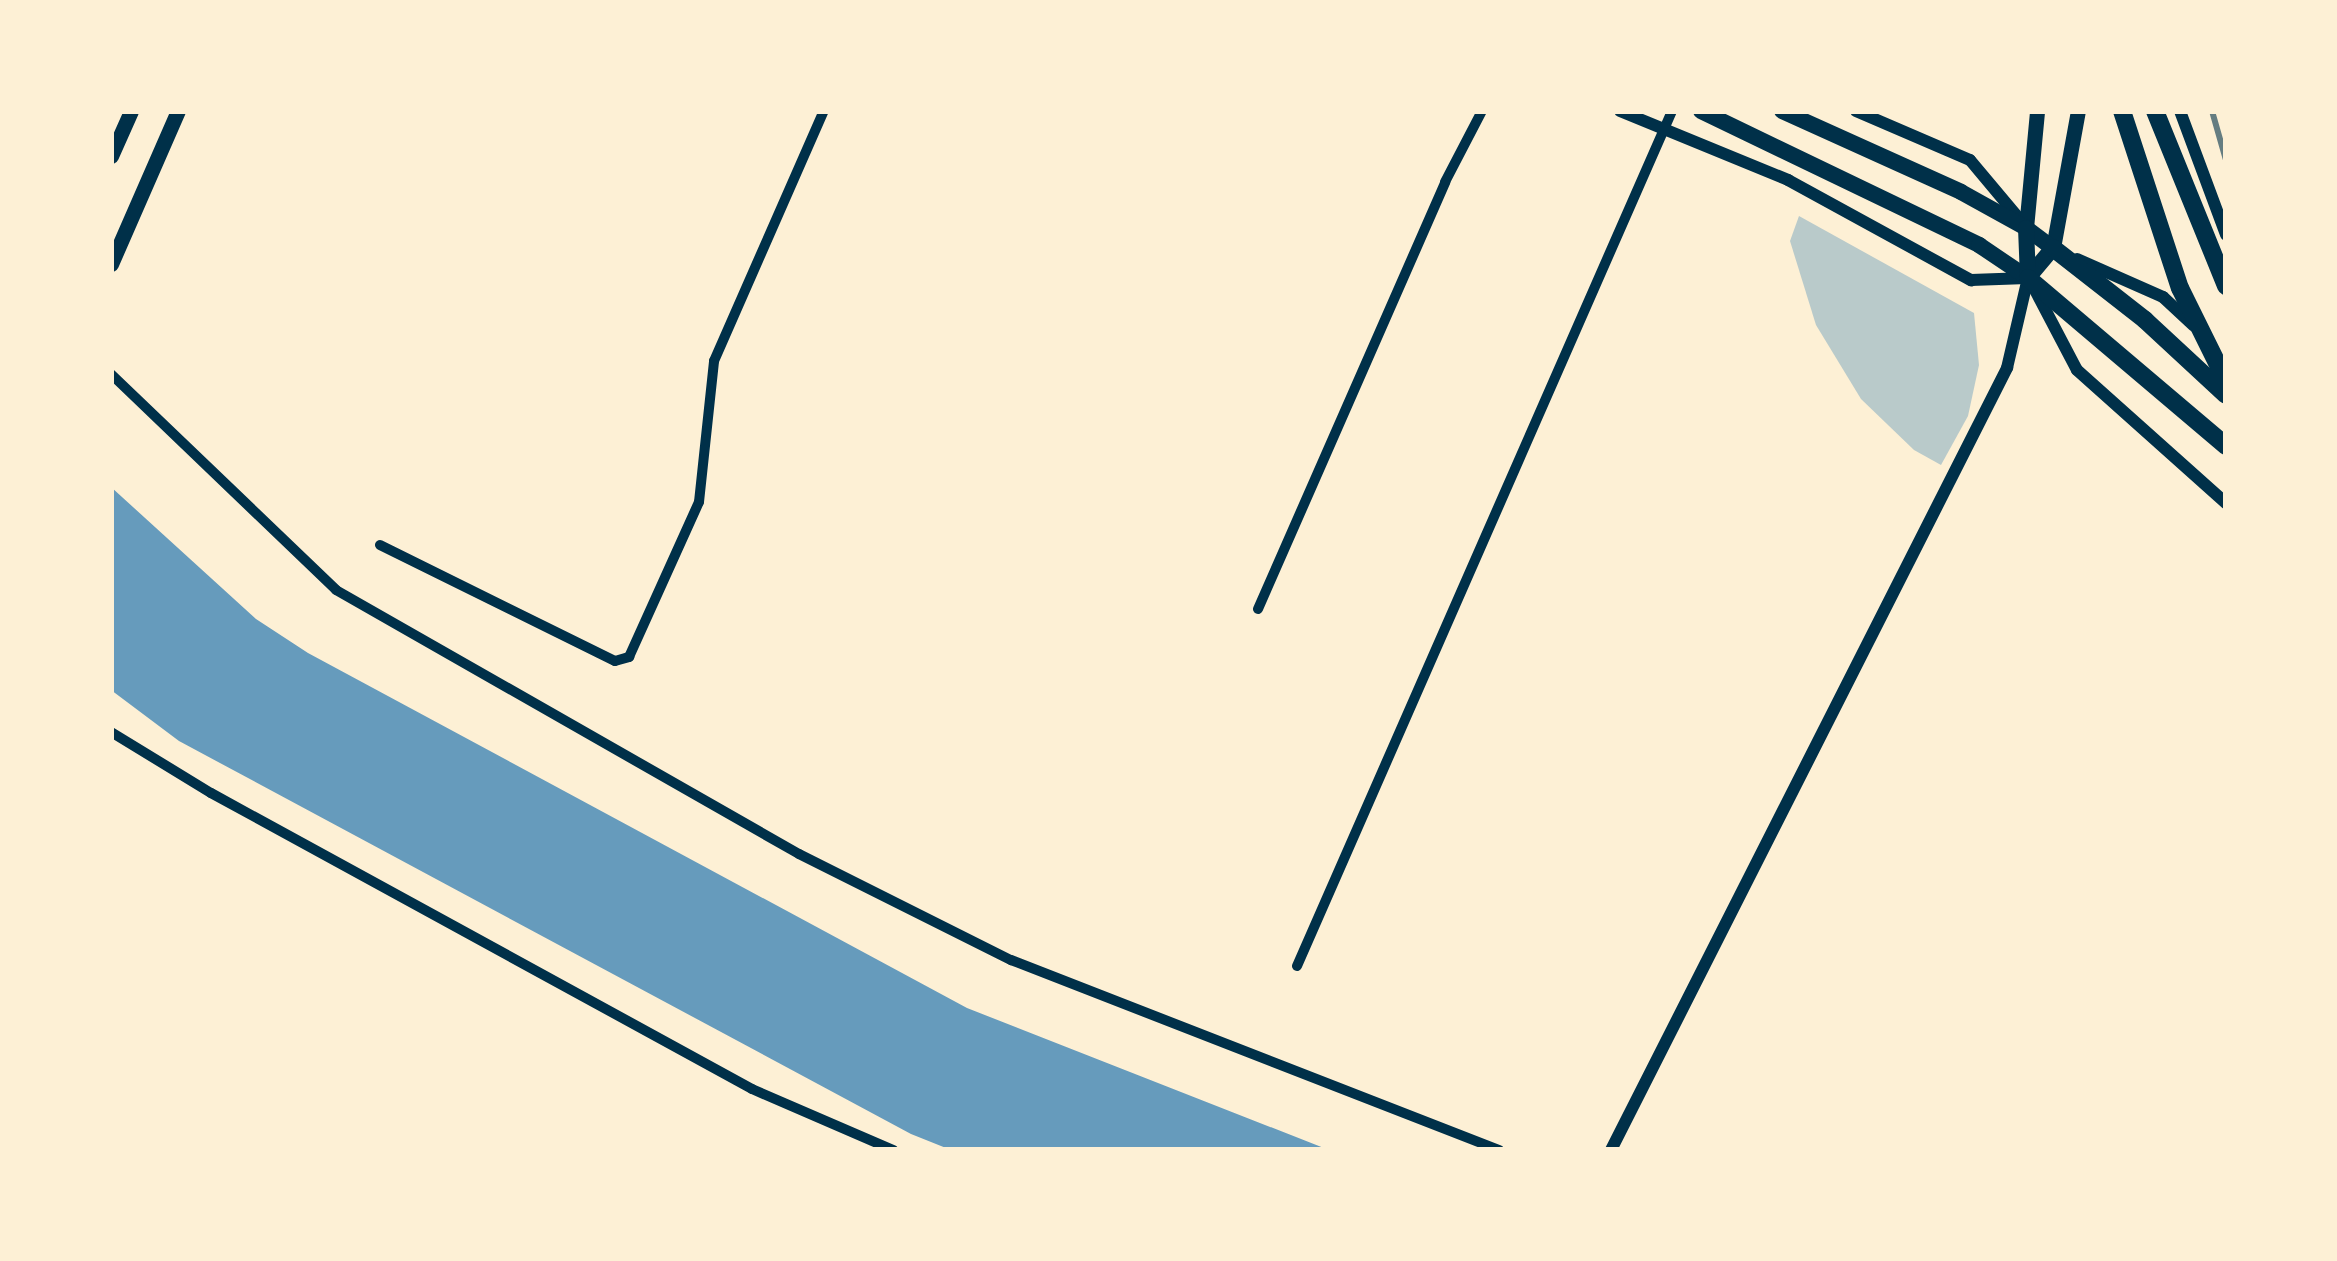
<!DOCTYPE html>
<html>
<head>
<meta charset="utf-8">
<style>
  body { margin:0 }
  #map { position:relative; width:2337px; height:1261px; overflow:hidden; background:#fdf0d5; font-family:"PT Sans Narrow",sans-serif }
  div>[style] { position:absolute }
  [style*='--x'] { left:calc(var(--x)*1px); top:calc(var(--y)*1px); width:calc(var(--w)*1px); rotate:calc(var(--a)*1deg) }
  .green>* { inset:0; background:#b9caca }
  .water>* { inset:0; background:#669bbc }
  .path>* { height:3px; margin:-1.5px; padding:0 1.5px; transform-origin:1.5px; border-radius:1.5px; background:#003049 }
  .minor>* { height:10px; margin:-5px; padding:0 5px; transform-origin:5px; border-radius:5px; background:#003049 }
  .tertiary>* { height:12px; margin:-6px; padding:0 6px; transform-origin:6px; border-radius:6px; background:#003049 }
  .secondary>* { height:15px; margin:-7.5px; padding:0 7.5px; transform-origin:7.5px; border-radius:7.5px; background:#003049 }
  .primary>* { height:16px; margin:-8px; padding:0 8px; transform-origin:8px; border-radius:8px; background:#003049 }
  .motorway>* { height:18px; margin:-9px; padding:0 9px; transform-origin:9px; border-radius:9px; background:#003049 }
  .rail>* { height:6px; margin:-3px; padding:0 3px; transform-origin:3px; border-radius:3px; background:#657d81 }
  span { translate:-50% -50%; white-space:nowrap; text-align:center; line-height:1.15; -webkit-text-stroke:12px #fdf0d5; paint-order:stroke }
  .frame { position:absolute; inset:0; border:114px solid #fdf0d5; pointer-events:none }
</style>
</head>
<body>
<div id="map">
  <div class="green">
    <i style="clip-path:polygon(1799px 216px,1974px 313px,1979px 365px,1968px 416px,1941px 465px,1914px 450px,1861px 399px,1816px 325px,1790px 241px)"></i>
  </div>
  <div class="water">
    <i style="clip-path:polygon(111px 487px,256px 619px,308px 653px,967px 1008px,1329px 1150px,951px 1150px,911px 1134px,179px 741px,111px 690px)"></i>
  </div>
  <div class="path">
    <i style="--x:111;--y:332;--w:1;--a:0"></i>
  </div>
  <div class="minor">
    <i style="--x:111;--y:374;--w:312;--a:43.8"></i>
    <i style="--x:336;--y:590;--w:533;--a:29.69"></i>
    <i style="--x:799;--y:854;--w:237;--a:26.6"></i>
    <i style="--x:1011;--y:960;--w:524;--a:21.27"></i>
    <i style="--x:380;--y:545;--w:262;--a:26.3"></i>
    <i style="--x:615;--y:661;--w:15;--a:-16"></i>
    <i style="--x:629;--y:657;--w:170;--a:-65.7"></i>
    <i style="--x:699;--y:502;--w:142;--a:-83.9"></i>
    <i style="--x:714;--y:361;--w:273;--a:-66.3"></i>
    <i style="--x:1258;--y:609;--w:466;--a:-66.3"></i>
    <i style="--x:1445;--y:182;--w:80;--a:-62.5"></i>
    <i style="--x:111;--y:732;--w:117;--a:31.4"></i>
    <i style="--x:211;--y:793;--w:617;--a:28.68"></i>
    <i style="--x:752;--y:1089;--w:154;--a:23.4"></i>
    <i style="--x:1297;--y:966;--w:934;--a:-66.32"></i>
  </div>
  <div class="tertiary">
    <i style="--x:1620;--y:111;--w:182;--a:22.3"></i>
    <i style="--x:1788;--y:180;--w:209;--a:28.7"></i>
    <i style="--x:1971;--y:280;--w:56;--a:-2"></i>
    <i style="--x:1856;--y:111;--w:124;--a:23.3"></i>
    <i style="--x:1970;--y:160;--w:81;--a:50"></i>
    <i style="--x:2180;--y:111;--w:132;--a:69.6"></i>
    <i style="--x:2077;--y:259;--w:94;--a:23.8"></i>
    <i style="--x:2163;--y:297;--w:42;--a:43.1"></i>
    <i style="--x:2035;--y:290;--w:90;--a:62.3"></i>
    <i style="--x:2077;--y:370;--w:200;--a:41.8"></i>
    <i style="--x:1611;--y:1150;--w:877;--a:-63.14"></i>
    <i style="--x:2007;--y:368;--w:92;--a:-76.9"></i>
  </div>
  <div class="secondary">
    <i style="--x:111;--y:156;--w:49;--a:-66"></i>
    <i style="--x:2026;--y:228;--w:118;--a:-84.6"></i>
    <i style="--x:2053;--y:248;--w:139;--a:-79.7"></i>
    <i style="--x:111;--y:264;--w:167;--a:-66.4"></i>
  </div>
  <div class="primary">
    <i style="--x:1701;--y:111;--w:309;--a:25.7"></i>
    <i style="--x:1979;--y:245;--w:59;--a:34"></i>
    <i style="--x:1782;--y:111;--w:196;--a:24.3"></i>
    <i style="--x:1961;--y:192;--w:74;--a:29"></i>
    <i style="--x:2026;--y:228;--w:34;--a:37"></i>
    <i style="--x:2053;--y:248;--w:39;--a:130"></i>
    <i style="--x:2026;--y:228;--w:50;--a:87.7"></i>
  </div>
  <div class="motorway">
    <i style="--x:2122;--y:111;--w:186;--a:71.9"></i>
    <i style="--x:2180;--y:288;--w:104;--a:63.7"></i>
    <i style="--x:2155;--y:111;--w:189;--a:67.9"></i>
    <i style="--x:2053;--y:248;--w:117;--a:38"></i>
    <i style="--x:2145;--y:320;--w:110;--a:42.8"></i>
    <i style="--x:2028;--y:278;--w:260;--a:40.3"></i>
  </div>
  <div class="rail">
    <i style="--x:2212;--y:111;--w:51;--a:74.1"></i>
  </div>
  <div class="frame"></div>
</div>
</body>
</html>
